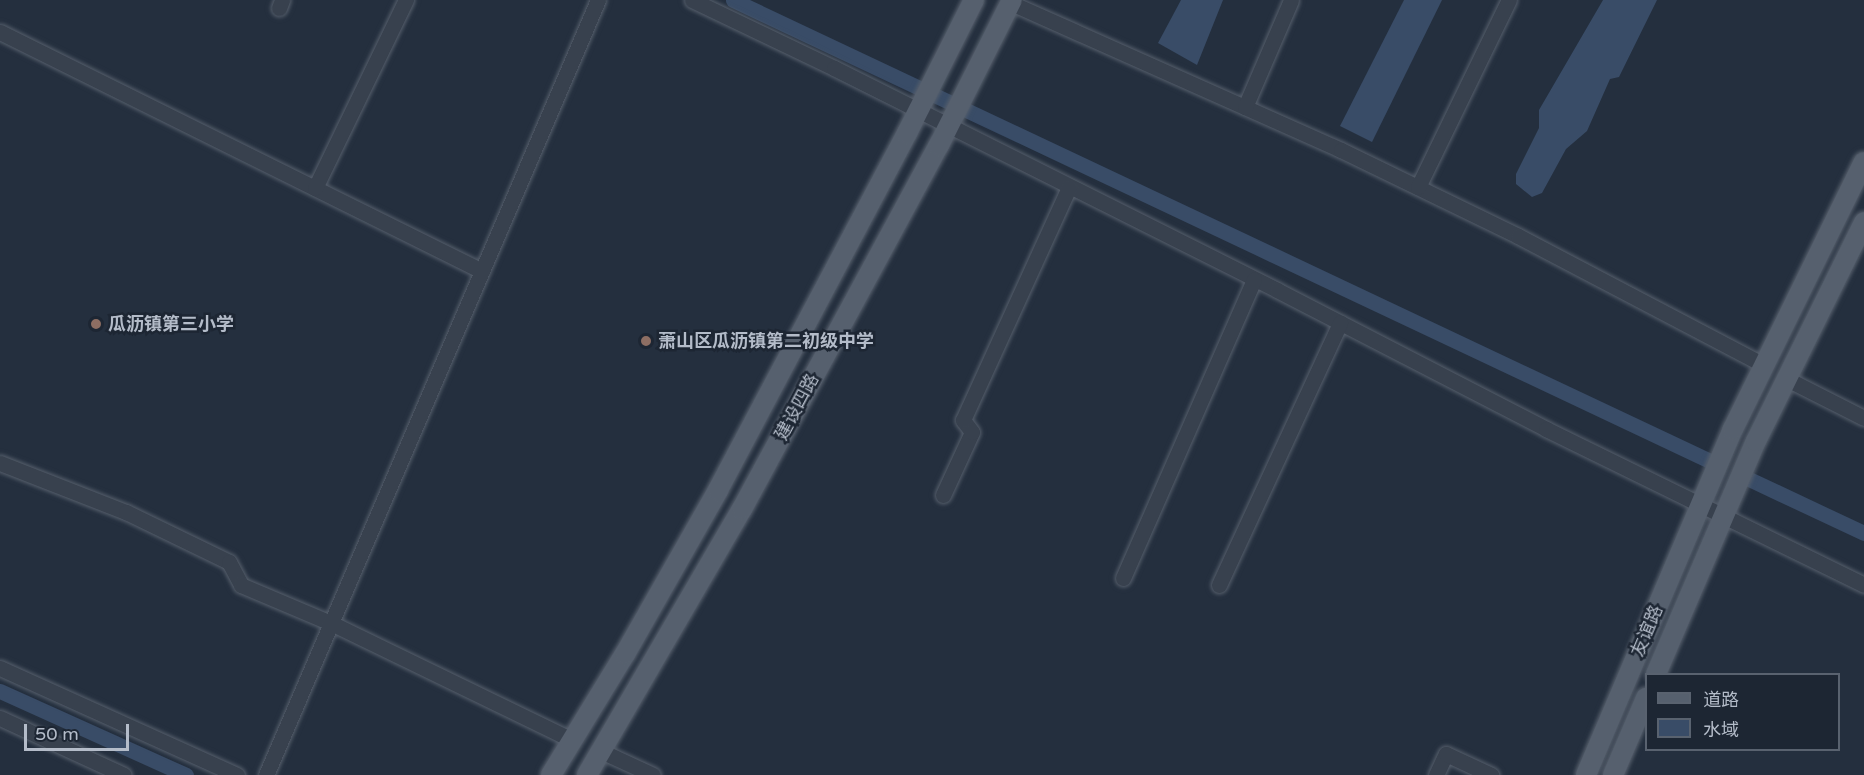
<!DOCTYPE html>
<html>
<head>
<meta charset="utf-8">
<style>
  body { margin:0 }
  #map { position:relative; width:1864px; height:775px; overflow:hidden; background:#242f3e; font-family:"Varela Round","Noto Sans SC",sans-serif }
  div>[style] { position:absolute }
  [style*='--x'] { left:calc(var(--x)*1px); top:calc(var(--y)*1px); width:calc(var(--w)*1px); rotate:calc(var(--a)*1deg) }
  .water>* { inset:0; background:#394c67 }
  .canal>* { height:15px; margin:-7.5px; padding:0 7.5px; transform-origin:7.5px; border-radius:7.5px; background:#394c67 }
  .roads { filter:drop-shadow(0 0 2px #565f6c) drop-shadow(0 0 2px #565f6c) }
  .minor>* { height:15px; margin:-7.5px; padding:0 7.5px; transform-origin:7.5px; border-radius:7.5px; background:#38414e }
  .major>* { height:20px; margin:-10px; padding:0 10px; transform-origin:10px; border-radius:10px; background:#56606e }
  .dots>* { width:16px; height:16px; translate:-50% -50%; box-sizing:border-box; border:3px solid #1d2633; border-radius:50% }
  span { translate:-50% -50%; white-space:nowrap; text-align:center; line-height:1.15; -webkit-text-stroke:5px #1d2633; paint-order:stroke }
  .poi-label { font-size:18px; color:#b4bcc9; font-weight:700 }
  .left { translate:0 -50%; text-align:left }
  .street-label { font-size:18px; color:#b4bcc9 }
  .legend { position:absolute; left:1645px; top:673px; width:195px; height:78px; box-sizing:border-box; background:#1d2633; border:2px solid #59626f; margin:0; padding:8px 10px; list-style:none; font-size:18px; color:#b4bcc9 }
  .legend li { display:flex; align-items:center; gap:12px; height:30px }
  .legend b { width:30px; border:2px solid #59626f }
  .scale { position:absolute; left:24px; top:724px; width:105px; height:27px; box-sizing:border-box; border:3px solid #b4bcc9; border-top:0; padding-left:8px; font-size:18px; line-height:21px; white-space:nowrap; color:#b4bcc9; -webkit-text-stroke:4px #1d2633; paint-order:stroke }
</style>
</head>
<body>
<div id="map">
  <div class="water">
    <i style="clip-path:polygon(1181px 0,1223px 0,1197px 65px,1158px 43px)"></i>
    <i style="clip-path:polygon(1404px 0,1442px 0,1372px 142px,1340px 126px)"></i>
    <i style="clip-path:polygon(1603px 0,1657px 0,1619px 77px,1610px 79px,1587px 131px,1566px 149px,1542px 193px,1532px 197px,1516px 184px,1516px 174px,1539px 128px,1539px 110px)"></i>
  </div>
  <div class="canal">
    <i style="--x:733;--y:0;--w:1080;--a:25.26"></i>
    <i style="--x:1749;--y:479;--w:127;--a:25.2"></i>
    <i style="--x:0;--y:691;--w:204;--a:24.3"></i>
  </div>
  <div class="roads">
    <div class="minor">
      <i style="--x:692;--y:0;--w:157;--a:25.6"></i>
      <i style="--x:834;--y:68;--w:496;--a:26.6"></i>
      <i style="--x:1277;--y:290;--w:303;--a:27.3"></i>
      <i style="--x:1546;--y:429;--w:354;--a:26.1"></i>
      <i style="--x:1011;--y:3;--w:361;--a:24"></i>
      <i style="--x:1341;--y:150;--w:197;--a:25.9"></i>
      <i style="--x:1518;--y:236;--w:278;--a:27.7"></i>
      <i style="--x:279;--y:8;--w:9;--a:-69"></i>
      <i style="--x:0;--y:32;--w:538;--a:26.37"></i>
      <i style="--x:1245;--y:107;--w:116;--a:-66.7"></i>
      <i style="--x:1418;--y:187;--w:208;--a:-64.1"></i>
      <i style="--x:315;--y:188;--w:209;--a:-64.2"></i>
      <i style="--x:1787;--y:379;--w:86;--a:26.9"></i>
      <i style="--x:0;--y:463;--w:135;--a:21.3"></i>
      <i style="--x:126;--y:512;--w:114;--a:25.9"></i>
      <i style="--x:229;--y:562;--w:26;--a:62"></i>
      <i style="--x:241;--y:585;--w:98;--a:22.9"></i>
      <i style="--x:331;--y:623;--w:268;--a:25.9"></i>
      <i style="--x:943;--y:495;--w:69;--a:-65.3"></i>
      <i style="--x:972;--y:432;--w:15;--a:-127"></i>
      <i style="--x:963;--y:420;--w:256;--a:-65.5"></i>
      <i style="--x:1123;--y:578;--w:326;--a:-66.3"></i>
      <i style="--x:1219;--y:585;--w:289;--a:-65.2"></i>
      <i style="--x:0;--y:668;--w:260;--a:24.3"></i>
      <i style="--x:0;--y:718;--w:136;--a:24.7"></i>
      <i style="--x:601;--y:751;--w:57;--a:24.8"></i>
      <i style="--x:266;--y:775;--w:843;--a:-66.81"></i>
      <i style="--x:1436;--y:775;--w:23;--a:-65"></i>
      <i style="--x:1446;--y:754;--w:50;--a:25"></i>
    </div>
    <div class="major">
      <i style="--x:1656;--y:674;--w:254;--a:-66.8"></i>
      <i style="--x:1756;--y:441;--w:244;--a:-63.7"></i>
      <i style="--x:551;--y:775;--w:142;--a:-58.6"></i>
      <i style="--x:625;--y:654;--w:189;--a:-60.4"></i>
      <i style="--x:718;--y:490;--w:404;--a:-62.1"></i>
      <i style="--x:907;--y:133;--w:149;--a:-63.3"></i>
      <i style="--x:587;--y:775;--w:308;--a:-59.8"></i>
      <i style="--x:742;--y:509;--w:414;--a:-61.6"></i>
      <i style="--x:939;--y:145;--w:162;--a:-63.3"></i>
      <i style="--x:1586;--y:775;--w:376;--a:-67"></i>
      <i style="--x:1733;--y:429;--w:297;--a:-63.9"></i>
      <i style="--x:1613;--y:775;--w:84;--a:-66.8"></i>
    </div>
  </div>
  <div class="dots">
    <i style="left:96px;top:324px;background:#8d6e63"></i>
    <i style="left:646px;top:341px;background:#8d6e63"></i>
  </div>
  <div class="poi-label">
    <span class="left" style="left:108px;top:324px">瓜沥镇第三小学</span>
    <span class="left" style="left:658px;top:341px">萧山区瓜沥镇第二初级中学</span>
  </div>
  <div class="street-label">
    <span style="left:797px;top:407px;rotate:-62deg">建设四路</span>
    <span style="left:1647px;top:631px;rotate:-67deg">友谊路</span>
  </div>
  <ul class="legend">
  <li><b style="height:8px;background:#56606e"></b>道路</li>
  <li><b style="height:16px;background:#394c67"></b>水域</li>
  </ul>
  <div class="scale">50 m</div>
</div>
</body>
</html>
